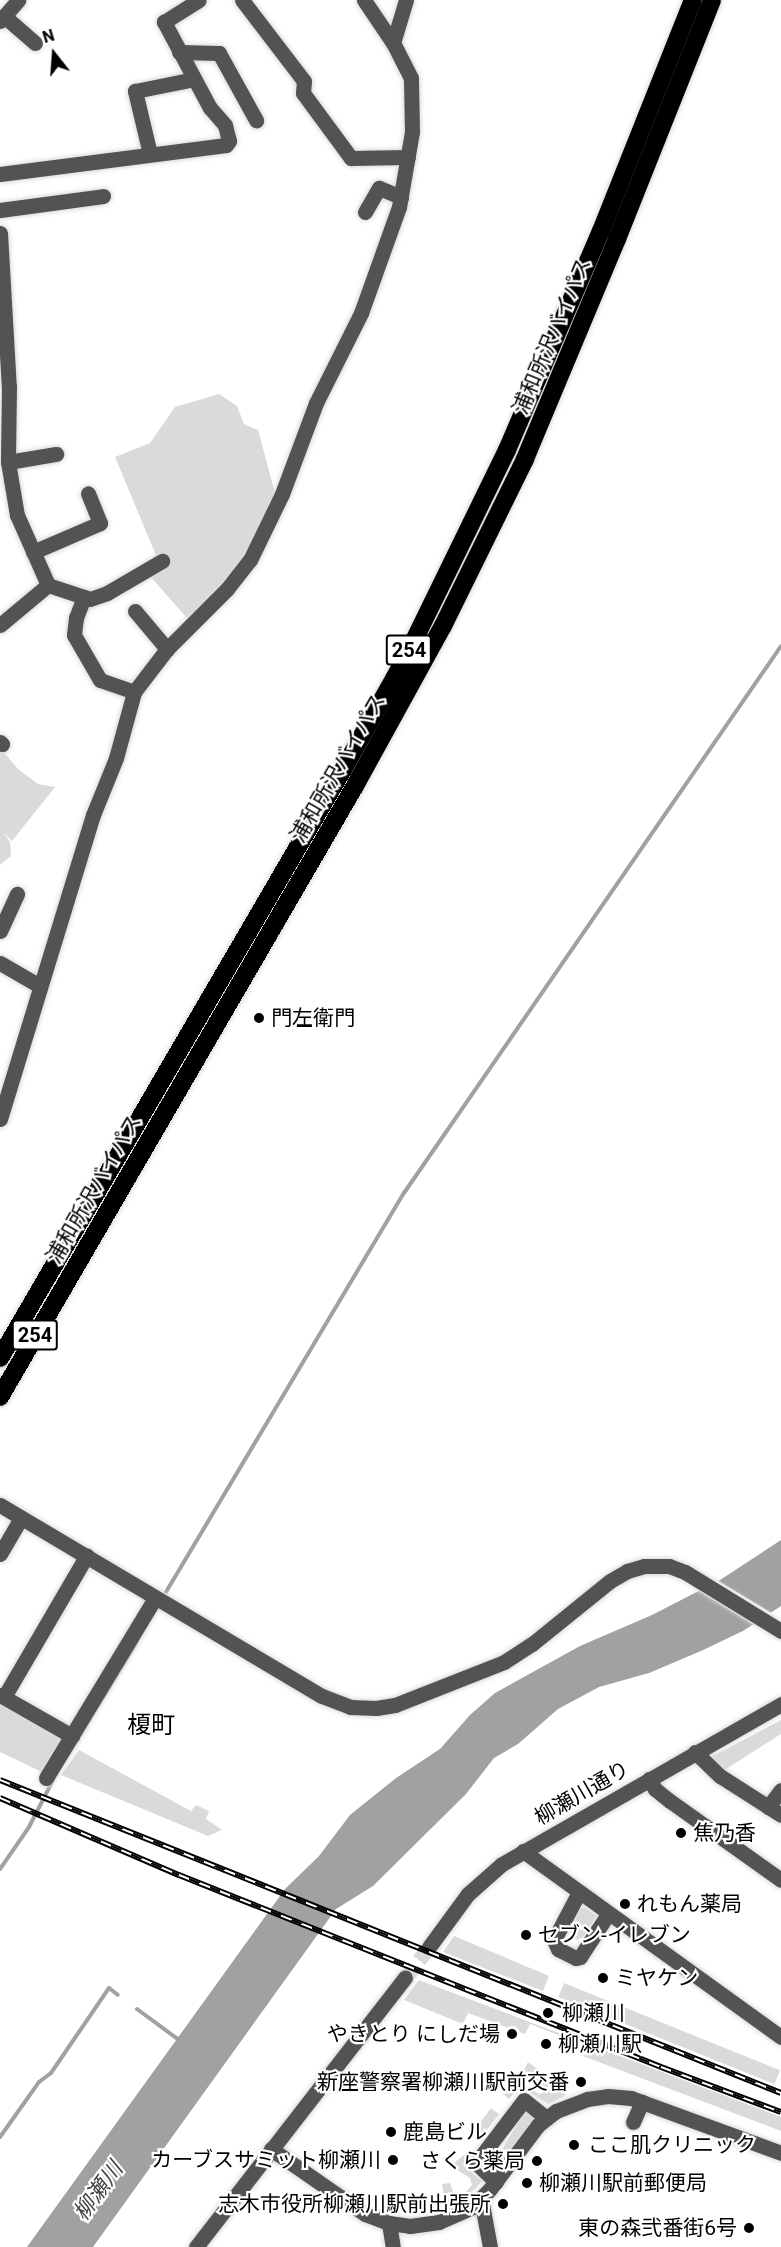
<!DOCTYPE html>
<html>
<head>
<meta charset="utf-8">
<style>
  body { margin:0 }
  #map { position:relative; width:781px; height:2247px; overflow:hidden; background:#fff; font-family:Roboto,"Noto Sans JP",sans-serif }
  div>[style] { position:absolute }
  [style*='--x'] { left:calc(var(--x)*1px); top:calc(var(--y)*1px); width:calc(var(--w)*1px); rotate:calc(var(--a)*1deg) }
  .green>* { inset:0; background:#dadada; transform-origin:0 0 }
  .water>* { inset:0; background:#a1a1a1 }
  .pier>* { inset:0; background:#fff }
  .stream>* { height:4px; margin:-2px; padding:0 2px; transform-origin:2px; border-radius:2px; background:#a1a1a1 }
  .minor-tunnel>* { height:15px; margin-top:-7.5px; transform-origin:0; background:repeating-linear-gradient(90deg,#d9d9d9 0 15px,transparent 0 23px) }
  .roads { filter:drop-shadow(0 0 2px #dbdbdb) drop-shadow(0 0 2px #dbdbdb) }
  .minor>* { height:15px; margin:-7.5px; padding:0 7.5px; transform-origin:7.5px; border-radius:7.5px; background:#535353 }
  .highway>* { height:18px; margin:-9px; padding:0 9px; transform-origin:9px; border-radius:9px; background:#000 }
  .rail>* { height:6px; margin-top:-3px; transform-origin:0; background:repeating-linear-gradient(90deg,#fff 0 11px,#000 0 22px); box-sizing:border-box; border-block:2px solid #000 }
  .dots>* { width:16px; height:16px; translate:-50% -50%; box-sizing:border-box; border:3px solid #fff; border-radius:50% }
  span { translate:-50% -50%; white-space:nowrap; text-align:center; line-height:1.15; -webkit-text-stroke:4.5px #fff; paint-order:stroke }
  .shield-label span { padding:2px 4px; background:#fff; border:2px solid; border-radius:4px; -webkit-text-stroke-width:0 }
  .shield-label { font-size:20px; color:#000; font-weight:700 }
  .street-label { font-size:21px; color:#000 }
  .poi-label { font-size:21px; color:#000 }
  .left { translate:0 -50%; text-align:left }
  .right { translate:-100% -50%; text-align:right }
  .water-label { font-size:22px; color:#424242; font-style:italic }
  .quarter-label { font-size:24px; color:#000 }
  .north { position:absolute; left:24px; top:24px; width:60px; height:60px; -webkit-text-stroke:4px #fff; paint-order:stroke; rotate:343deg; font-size:16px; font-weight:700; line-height:24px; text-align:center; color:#000 }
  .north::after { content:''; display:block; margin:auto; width:21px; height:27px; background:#000; clip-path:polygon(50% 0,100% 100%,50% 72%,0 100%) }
</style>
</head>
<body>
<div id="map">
  <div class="green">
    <i style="clip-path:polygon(219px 394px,237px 406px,244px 424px,258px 430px,275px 493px,244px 557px,218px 590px,187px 618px,149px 575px,159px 572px,160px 565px,115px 457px,150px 443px,175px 407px)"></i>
    <i style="clip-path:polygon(0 748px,19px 770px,38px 784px,55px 787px,12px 841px,4px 833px,10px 842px,11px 856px,0 865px)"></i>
    <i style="clip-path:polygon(0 1704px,60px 1739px,61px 1744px,42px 1772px,0 1752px)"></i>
    <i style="clip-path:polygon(781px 1720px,781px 1734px,723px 1771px,714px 1764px,713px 1756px)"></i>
    <i style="clip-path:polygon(79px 1750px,191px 1811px,196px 1805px,209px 1811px,206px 1819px,222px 1830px,208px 1836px,61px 1775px)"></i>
    <i style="clip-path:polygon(580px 1908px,585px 1908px,597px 1916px,582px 1938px,576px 1940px,570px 1932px)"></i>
    <i style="clip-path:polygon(454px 1936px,549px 1976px,543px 1991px,443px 1952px)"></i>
    <i style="clip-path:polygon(419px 1980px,781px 2117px,781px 2131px,580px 2055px,584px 2045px,530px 2024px,525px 2034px,468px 2013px,463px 2024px,404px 2000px)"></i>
    <i style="left:564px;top:1983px;width:233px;height:15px;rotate:22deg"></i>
    <i style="clip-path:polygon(528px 2062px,554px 2082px,552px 2085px,546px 2087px,523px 2072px)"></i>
    <i style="clip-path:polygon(518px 2080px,539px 2094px,557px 2089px,566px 2095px,548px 2104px,520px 2086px,509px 2099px,503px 2094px)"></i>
    <i style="left:491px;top:2108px;width:10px;height:32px;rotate:37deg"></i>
    <i style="left:527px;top:2108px;width:12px;height:70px;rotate:31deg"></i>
    <i style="clip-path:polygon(464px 2155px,468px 2158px,470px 2171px,482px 2181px,474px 2190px,446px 2208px,442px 2184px,450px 2183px,453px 2192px,459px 2194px,466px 2192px,472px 2185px,470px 2178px,457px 2170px,454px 2163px)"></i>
  </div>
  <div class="water">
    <i style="clip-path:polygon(781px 1540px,781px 1606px,743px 1631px,701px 1651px,649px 1673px,599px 1687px,558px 1709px,518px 1744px,494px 1758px,466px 1794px,373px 1886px,336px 1909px,93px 2247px,27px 2247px,285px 1889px,319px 1856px,350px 1815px,396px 1778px,440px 1749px,470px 1715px,495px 1693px,580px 1646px,652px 1615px,720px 1580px)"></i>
  </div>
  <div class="pier">
    <i style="clip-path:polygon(715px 1579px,773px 1614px,756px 1626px,696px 1589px)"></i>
  </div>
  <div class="stream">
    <i style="--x:166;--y:1592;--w:465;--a:-59.2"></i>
    <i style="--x:404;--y:1193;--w:664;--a:-55.42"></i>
    <i style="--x:66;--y:1758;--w:136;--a:-58.5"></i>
    <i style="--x:0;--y:1869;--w:51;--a:-55.4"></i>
    <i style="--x:29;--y:1827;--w:53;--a:-62.9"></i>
    <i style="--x:137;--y:2009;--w:52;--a:36.4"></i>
    <i style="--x:0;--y:2137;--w:67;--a:-54.7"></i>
    <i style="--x:39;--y:2082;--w:15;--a:-37"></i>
    <i style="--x:51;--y:2073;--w:103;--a:-55.7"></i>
    <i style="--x:109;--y:1988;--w:11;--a:38"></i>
  </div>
  <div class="minor-tunnel">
    <i style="--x:405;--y:1978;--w:39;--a:-52"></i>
  </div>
  <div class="roads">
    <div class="minor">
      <i style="--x:242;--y:0;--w:102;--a:52.6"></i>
      <i style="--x:304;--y:81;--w:12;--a:95"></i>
      <i style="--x:303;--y:93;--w:81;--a:53.6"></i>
      <i style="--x:351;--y:158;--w:57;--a:-1"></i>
      <i style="--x:4;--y:16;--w:41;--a:41.1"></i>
      <i style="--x:0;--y:21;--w:28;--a:-49"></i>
      <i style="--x:393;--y:43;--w:45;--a:-73.2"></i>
      <i style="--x:179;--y:52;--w:40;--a:1.4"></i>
      <i style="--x:219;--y:53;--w:77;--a:61.1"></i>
      <i style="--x:150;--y:154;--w:65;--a:-103.4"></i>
      <i style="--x:135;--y:91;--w:60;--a:-11.5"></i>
      <i style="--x:0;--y:174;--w:228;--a:-7.3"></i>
      <i style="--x:226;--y:145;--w:5;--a:-53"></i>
      <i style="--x:229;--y:141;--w:16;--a:-104"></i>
      <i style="--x:225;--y:125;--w:23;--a:-131"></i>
      <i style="--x:210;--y:108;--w:98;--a:-118.1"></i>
      <i style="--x:164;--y:22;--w:41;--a:-32.2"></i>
      <i style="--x:0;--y:210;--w:104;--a:-7.7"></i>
      <i style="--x:365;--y:212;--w:28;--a:-60"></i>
      <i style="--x:379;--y:188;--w:24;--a:22"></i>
      <i style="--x:0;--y:233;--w:154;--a:86.7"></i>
      <i style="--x:9;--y:387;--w:75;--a:90.8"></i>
      <i style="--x:8;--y:462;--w:54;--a:80.4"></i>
      <i style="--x:17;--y:515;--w:77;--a:66.1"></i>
      <i style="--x:8;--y:462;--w:49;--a:-9.5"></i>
      <i style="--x:33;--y:552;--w:73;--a:-23.4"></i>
      <i style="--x:100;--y:523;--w:32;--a:-112"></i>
      <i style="--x:48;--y:585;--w:44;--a:18.4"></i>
      <i style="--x:90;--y:599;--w:18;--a:-19"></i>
      <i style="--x:107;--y:593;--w:64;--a:-30.2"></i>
      <i style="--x:84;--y:597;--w:22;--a:111"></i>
      <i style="--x:76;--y:618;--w:17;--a:97"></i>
      <i style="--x:74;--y:635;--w:52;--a:60"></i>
      <i style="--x:100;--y:680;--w:36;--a:19"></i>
      <i style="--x:135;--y:611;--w:50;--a:49.9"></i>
      <i style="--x:0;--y:625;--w:62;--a:-39.8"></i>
      <i style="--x:0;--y:742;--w:3;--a:45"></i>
      <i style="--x:0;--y:931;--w:41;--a:-65.3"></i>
      <i style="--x:0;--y:963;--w:46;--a:29.9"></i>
      <i style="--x:0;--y:1119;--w:318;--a:-73"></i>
      <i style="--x:93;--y:815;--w:61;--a:-68"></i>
      <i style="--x:116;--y:758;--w:68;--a:-74.7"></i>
      <i style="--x:134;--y:692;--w:54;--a:-52.5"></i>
      <i style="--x:167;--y:649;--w:85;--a:-45"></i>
      <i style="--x:227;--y:589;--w:37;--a:-52"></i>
      <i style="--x:250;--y:560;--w:73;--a:-64.1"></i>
      <i style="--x:282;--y:494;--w:97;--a:-69.5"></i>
      <i style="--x:316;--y:403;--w:101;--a:-63.4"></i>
      <i style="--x:361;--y:313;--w:113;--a:-70.3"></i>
      <i style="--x:399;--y:207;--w:76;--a:-80.2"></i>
      <i style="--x:412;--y:132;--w:54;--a:-91.1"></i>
      <i style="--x:411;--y:78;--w:39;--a:-117"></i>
      <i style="--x:393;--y:43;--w:52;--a:-124"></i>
      <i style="--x:0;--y:1505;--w:374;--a:30.7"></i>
      <i style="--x:322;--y:1696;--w:30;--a:21"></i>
      <i style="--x:350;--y:1707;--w:26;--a:2"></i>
      <i style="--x:376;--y:1708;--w:19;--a:-9"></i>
      <i style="--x:395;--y:1705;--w:117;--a:-21.5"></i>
      <i style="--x:504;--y:1662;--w:33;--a:-33"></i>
      <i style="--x:532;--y:1644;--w:100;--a:-38.9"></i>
      <i style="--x:610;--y:1581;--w:20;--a:-30"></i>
      <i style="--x:627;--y:1571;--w:18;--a:-16"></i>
      <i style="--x:644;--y:1566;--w:25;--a:0"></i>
      <i style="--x:669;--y:1566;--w:17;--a:21"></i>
      <i style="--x:685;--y:1572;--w:113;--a:31.6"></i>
      <i style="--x:0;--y:1554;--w:42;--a:-59.7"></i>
      <i style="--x:0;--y:1695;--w:83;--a:29.7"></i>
      <i style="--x:4;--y:1697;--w:164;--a:-59.7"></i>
      <i style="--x:695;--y:1752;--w:35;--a:44"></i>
      <i style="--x:720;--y:1776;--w:72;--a:32.6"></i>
      <i style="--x:46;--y:1778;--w:210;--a:-58.8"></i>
      <i style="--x:649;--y:1779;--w:12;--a:59"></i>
      <i style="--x:655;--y:1789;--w:19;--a:39"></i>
      <i style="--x:670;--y:1801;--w:136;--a:35.4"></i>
      <i style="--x:768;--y:1807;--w:21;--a:-53"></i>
      <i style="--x:523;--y:1851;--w:318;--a:35.8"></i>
      <i style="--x:578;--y:1894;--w:52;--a:117.6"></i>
      <i style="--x:554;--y:1940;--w:10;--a:66"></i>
      <i style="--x:558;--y:1949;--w:20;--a:27"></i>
      <i style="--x:576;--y:1958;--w:4;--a:-14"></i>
      <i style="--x:580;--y:1957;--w:51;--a:-56.9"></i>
      <i style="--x:429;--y:1947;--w:66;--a:-53.7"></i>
      <i style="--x:468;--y:1894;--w:45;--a:-41.4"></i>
      <i style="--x:502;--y:1864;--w:322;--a:-29.8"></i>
      <i style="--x:633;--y:2122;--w:22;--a:-66"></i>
      <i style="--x:271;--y:2149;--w:114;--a:34.7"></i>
      <i style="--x:365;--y:2214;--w:26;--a:21"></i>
      <i style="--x:389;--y:2223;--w:21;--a:8"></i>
      <i style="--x:410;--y:2226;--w:29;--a:-8"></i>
      <i style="--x:439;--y:2222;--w:36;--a:-24"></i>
      <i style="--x:472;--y:2207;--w:25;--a:-45"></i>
      <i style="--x:490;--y:2189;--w:80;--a:-53.1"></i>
      <i style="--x:538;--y:2125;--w:23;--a:-38"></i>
      <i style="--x:556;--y:2111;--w:33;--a:-21"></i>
      <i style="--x:587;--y:2099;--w:21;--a:-8"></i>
      <i style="--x:608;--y:2096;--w:23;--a:5"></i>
      <i style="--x:631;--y:2098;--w:160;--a:20.1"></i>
      <i style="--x:496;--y:2182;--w:28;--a:-136"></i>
      <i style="--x:476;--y:2163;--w:79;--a:-52.7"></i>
      <i style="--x:524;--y:2100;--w:28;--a:39"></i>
      <i style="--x:481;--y:2199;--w:49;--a:79.4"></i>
      <i style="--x:389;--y:2223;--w:24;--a:81"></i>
      <i style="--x:196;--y:2247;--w:341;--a:-52.2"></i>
    </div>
    <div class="highway">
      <i style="--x:0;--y:1358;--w:683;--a:-59.76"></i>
      <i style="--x:344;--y:768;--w:127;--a:-60.8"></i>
      <i style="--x:406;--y:657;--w:230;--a:-64"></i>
      <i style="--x:507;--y:450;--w:238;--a:-66.8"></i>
      <i style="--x:601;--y:231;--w:249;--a:-68.3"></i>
      <i style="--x:0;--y:1397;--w:709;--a:-59.85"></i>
      <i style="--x:356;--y:784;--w:180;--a:-61.2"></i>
      <i style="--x:443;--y:626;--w:186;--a:-63.8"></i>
      <i style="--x:525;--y:459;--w:238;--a:-67.3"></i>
      <i style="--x:617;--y:239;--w:257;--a:-68.3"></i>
    </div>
  </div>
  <div class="rail">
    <i style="--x:0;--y:1780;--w:841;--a:21.84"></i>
    <i style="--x:0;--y:1798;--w:195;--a:23.3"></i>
    <i style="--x:179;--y:1875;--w:519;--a:21.72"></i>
    <i style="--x:661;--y:2067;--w:128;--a:20.6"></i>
  </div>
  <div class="dots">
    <i style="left:259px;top:1018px;background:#000"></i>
    <i style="left:681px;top:1833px;background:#000"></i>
    <i style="left:625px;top:1904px;background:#000"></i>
    <i style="left:526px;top:1935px;background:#000"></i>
    <i style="left:603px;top:1978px;background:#000"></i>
    <i style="left:548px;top:2013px;background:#000"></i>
    <i style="left:512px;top:2034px;background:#000"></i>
    <i style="left:546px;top:2044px;background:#000"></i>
    <i style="left:581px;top:2082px;background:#000"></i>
    <i style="left:391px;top:2132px;background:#000"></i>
    <i style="left:574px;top:2145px;background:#000"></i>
    <i style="left:393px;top:2160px;background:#000"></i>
    <i style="left:537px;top:2161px;background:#000"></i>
    <i style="left:527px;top:2183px;background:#000"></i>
    <i style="left:503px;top:2204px;background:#000"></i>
    <i style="left:749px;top:2228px;background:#000"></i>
  </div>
  <div class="shield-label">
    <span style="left:409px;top:650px">254</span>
    <span style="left:35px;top:1335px">254</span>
  </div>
  <div class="street-label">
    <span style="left:552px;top:336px;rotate:-67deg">浦和所沢バイパス</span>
    <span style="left:338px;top:768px;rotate:-60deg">浦和所沢バイパス</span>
    <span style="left:94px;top:1189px;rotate:-60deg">浦和所沢バイパス</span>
    <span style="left:582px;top:1793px;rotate:-30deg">柳瀬川通り</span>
  </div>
  <div class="poi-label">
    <span class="left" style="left:271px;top:1018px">門左衛門</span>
    <span class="left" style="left:693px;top:1833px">焦乃香</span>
    <span class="left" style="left:637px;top:1904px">れもん薬局</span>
    <span class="left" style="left:538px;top:1935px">セブン-イレブン</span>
    <span class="left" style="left:615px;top:1978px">ミヤケン</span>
    <span class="left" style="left:562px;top:2013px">柳瀬川</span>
    <span class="right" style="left:500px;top:2034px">やきとり にしだ場</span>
    <span class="left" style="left:558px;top:2044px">柳瀬川駅</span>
    <span class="right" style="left:569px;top:2082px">新座警察署柳瀬川駅前交番</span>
    <span class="left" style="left:403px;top:2132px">鹿島ビル</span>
    <span class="left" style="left:588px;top:2145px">ここ肌クリニック</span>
    <span class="right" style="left:381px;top:2160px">カーブスサミット柳瀬川</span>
    <span class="right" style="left:525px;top:2161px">さくら薬局</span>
    <span class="left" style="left:539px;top:2183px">柳瀬川駅前郵便局</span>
    <span class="right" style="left:491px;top:2204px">志木市役所柳瀬川駅前出張所</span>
    <span class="right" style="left:737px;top:2228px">東の森弐番街6号</span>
  </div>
  <div class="water-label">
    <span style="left:98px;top:2191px;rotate:-54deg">柳瀬川</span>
  </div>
  <div class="quarter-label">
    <span style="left:151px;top:1726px">榎町</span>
  </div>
  <div class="north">N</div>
</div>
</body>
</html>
